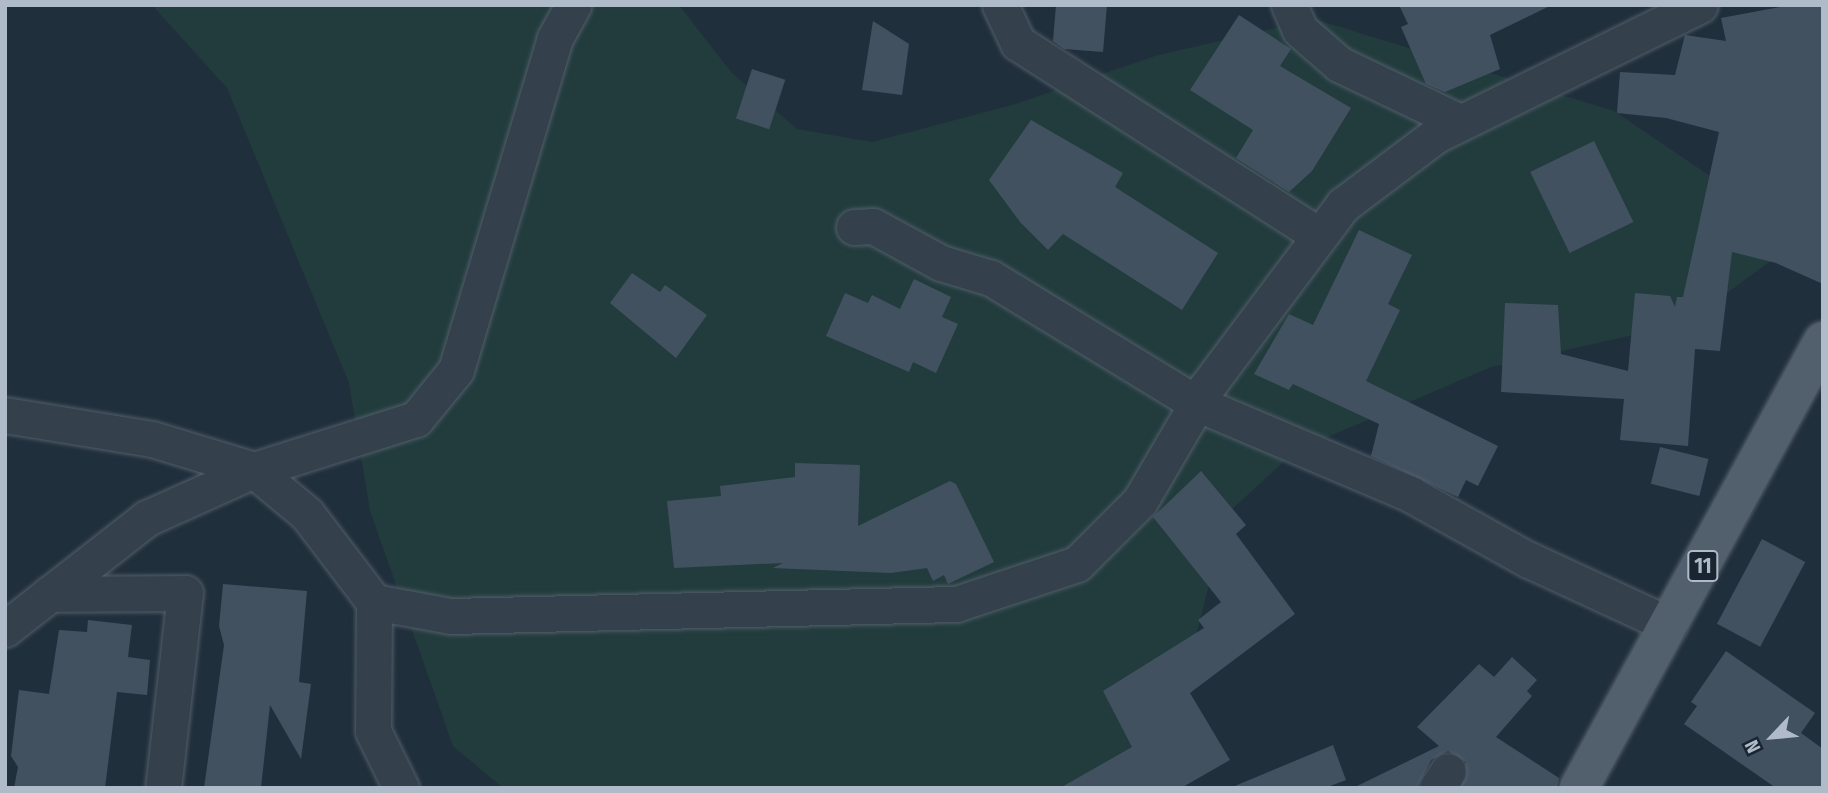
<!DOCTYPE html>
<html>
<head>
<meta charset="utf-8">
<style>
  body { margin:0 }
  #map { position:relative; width:1828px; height:793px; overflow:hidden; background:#202f3c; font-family:"Fira Sans Condensed",sans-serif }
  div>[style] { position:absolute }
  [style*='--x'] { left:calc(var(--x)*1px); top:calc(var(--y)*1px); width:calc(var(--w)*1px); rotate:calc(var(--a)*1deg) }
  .green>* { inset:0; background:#223c3d }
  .building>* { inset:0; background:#415160; transform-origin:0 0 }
  .roads { filter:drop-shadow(0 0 2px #525e6a) drop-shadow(0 0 2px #525e6a) }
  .street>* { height:35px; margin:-17.5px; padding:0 17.5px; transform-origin:17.5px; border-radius:17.5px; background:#34404c }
  .primary>* { height:38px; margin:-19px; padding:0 19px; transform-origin:19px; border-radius:19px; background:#525f6c }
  span { translate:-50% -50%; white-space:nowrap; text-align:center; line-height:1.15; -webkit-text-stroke:5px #192531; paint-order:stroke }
  .shield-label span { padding:2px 5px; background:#192531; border:2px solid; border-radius:5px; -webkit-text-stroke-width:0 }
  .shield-label { font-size:21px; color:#afbbc8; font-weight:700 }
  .frame { position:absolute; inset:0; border:7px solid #afbbc8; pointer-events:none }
  .north { position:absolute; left:1737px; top:702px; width:70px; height:70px; -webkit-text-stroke:5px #192531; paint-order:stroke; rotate:244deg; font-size:19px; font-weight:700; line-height:28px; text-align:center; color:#afbbc8 }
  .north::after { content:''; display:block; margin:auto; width:24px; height:32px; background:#afbbc8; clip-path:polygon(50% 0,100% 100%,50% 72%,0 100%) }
</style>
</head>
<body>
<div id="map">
  <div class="green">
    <i style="clip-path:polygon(152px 5px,679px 5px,731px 72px,797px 129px,872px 142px,1012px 105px,1155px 56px,1314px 19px,1614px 111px,1802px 238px,1686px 323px,1491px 367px,1295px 451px,1227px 514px,1176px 714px,1180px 788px,503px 788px,453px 746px,370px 511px,349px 383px,227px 88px)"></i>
  </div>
  <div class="building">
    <i style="clip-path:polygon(1056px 5px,1107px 5px,1103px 52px,1064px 49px,1053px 41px)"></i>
    <i style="clip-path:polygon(1399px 5px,1552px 5px,1490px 35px,1500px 69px,1445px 92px,1426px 84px,1401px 27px,1408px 24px)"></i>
    <i style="clip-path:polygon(1791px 5px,1823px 5px,1823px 284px,1776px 263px,1732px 252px,1720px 351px,1695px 349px,1688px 446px,1620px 440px,1624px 399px,1501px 392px,1505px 303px,1558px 305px,1561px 354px,1628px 371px,1635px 293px,1670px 296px,1675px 307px,1677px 297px,1683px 297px,1719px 132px,1666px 118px,1617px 113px,1620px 72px,1675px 75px,1685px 35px,1726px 41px,1721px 18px)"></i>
    <i style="clip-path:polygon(1239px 15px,1291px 49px,1280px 66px,1351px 108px,1312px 171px,1289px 192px,1236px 158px,1253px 130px,1190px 90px)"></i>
    <i style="clip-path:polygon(873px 21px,909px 44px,902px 95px,862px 90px)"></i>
    <i style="left:752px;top:69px;width:35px;height:52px;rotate:18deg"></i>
    <i style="clip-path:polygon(1031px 120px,1123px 173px,1115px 187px,1218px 253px,1182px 310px,1063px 234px,1048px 250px,1020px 222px,989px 180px)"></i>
    <i style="left:1594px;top:141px;width:90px;height:71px;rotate:64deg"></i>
    <i style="clip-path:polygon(1359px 230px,1412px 255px,1388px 304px,1400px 310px,1366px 381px,1498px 446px,1478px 486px,1466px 480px,1458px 497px,1371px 456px,1379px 424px,1293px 384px,1289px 390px,1254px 374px,1289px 314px,1313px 325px)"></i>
    <i style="clip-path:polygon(632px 273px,660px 292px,665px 285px,707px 315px,676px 358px,610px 303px)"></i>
    <i style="clip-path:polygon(914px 279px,951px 297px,942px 317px,958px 324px,936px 373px,913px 362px,909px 372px,826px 336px,845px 293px,868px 303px,872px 295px,900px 309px)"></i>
    <i style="left:1660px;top:447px;width:50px;height:38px;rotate:14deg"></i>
    <i style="clip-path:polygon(795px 463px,860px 465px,858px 526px,950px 481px,956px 484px,994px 562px,948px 584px,944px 575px,933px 581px,927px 568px,891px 573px,773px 568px,783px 563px,674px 568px,667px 501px,721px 496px,720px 486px,795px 477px)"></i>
    <i style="clip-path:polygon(1201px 471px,1246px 525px,1236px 534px,1295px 614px,1190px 693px,1230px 760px,1181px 788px,1060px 788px,1132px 747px,1103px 691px,1204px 628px,1198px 620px,1221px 602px,1153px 517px)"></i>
    <i style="left:1762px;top:539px;width:49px;height:96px;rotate:28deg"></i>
    <i style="clip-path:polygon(223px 584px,307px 591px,299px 682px,311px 684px,301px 759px,270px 705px,261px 788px,204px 788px,224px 645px,219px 626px)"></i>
    <i style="clip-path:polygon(88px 620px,132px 625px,128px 657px,150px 660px,147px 695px,117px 692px,105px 788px,14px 788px,18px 767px,11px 756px,19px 690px,49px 694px,59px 630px,87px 632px)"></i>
    <i style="clip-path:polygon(1726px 651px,1815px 713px,1801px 733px,1823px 749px,1823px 788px,1776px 788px,1684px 724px,1697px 706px,1691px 702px)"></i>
    <i style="clip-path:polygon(1512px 657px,1537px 680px,1527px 691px,1532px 696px,1496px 737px,1559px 778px,1557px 788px,1461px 788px,1466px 762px,1448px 751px,1431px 760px,1417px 788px,1353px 788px,1439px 746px,1417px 727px,1479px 664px,1494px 677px)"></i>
    <i style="clip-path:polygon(1333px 745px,1346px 780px,1325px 788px,1230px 788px)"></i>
  </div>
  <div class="roads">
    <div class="street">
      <i style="--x:1000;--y:5;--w:42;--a:64.7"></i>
      <i style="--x:1018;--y:43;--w:356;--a:32.6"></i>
      <i style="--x:1289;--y:5;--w:27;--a:66"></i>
      <i style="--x:1300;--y:30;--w:52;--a:41.1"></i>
      <i style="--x:1339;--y:64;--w:134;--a:25.6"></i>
      <i style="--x:854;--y:227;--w:19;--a:-3"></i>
      <i style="--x:873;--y:226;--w:77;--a:28.6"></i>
      <i style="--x:941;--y:263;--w:52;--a:16.7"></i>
      <i style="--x:991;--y:278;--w:240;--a:31.4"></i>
      <i style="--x:1196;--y:403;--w:233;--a:23"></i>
      <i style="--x:1410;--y:494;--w:134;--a:29.1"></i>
      <i style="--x:1527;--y:559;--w:157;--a:24.8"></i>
      <i style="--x:5;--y:415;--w:149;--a:9.3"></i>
      <i style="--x:152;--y:439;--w:107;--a:16.9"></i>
      <i style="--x:254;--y:470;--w:69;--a:39.7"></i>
      <i style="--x:307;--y:514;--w:111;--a:52.7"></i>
      <i style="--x:374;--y:602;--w:129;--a:90.4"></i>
      <i style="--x:373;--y:731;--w:64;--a:63.8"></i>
      <i style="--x:49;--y:594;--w:136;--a:-0.4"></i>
      <i style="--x:185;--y:593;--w:196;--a:96.4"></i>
      <i style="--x:374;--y:602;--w:77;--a:10.4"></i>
      <i style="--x:450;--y:616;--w:506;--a:-1.36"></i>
      <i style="--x:956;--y:604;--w:127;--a:-18.3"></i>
      <i style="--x:1077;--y:564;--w:89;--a:-45"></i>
      <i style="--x:1140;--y:501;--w:131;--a:-59.7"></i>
      <i style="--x:1206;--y:388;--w:229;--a:-53.2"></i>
      <i style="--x:1343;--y:205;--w:116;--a:-37"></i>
      <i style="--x:1436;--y:135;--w:294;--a:-26.2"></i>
      <i style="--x:5;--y:629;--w:180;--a:-38"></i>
      <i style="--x:147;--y:518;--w:117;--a:-24.2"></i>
      <i style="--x:254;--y:470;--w:170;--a:-17.5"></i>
      <i style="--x:416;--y:419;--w:63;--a:-50.8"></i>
      <i style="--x:456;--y:370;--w:346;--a:-73.4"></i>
      <i style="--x:555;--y:38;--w:38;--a:-61"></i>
      <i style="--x:1437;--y:788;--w:20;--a:-57"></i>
    </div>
    <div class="primary">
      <i style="--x:1579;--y:788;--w:509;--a:-61.37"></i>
    </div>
  </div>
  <div class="shield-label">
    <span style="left:1703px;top:566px">11</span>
  </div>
  <div class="frame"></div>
  <div class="north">N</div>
</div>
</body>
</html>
